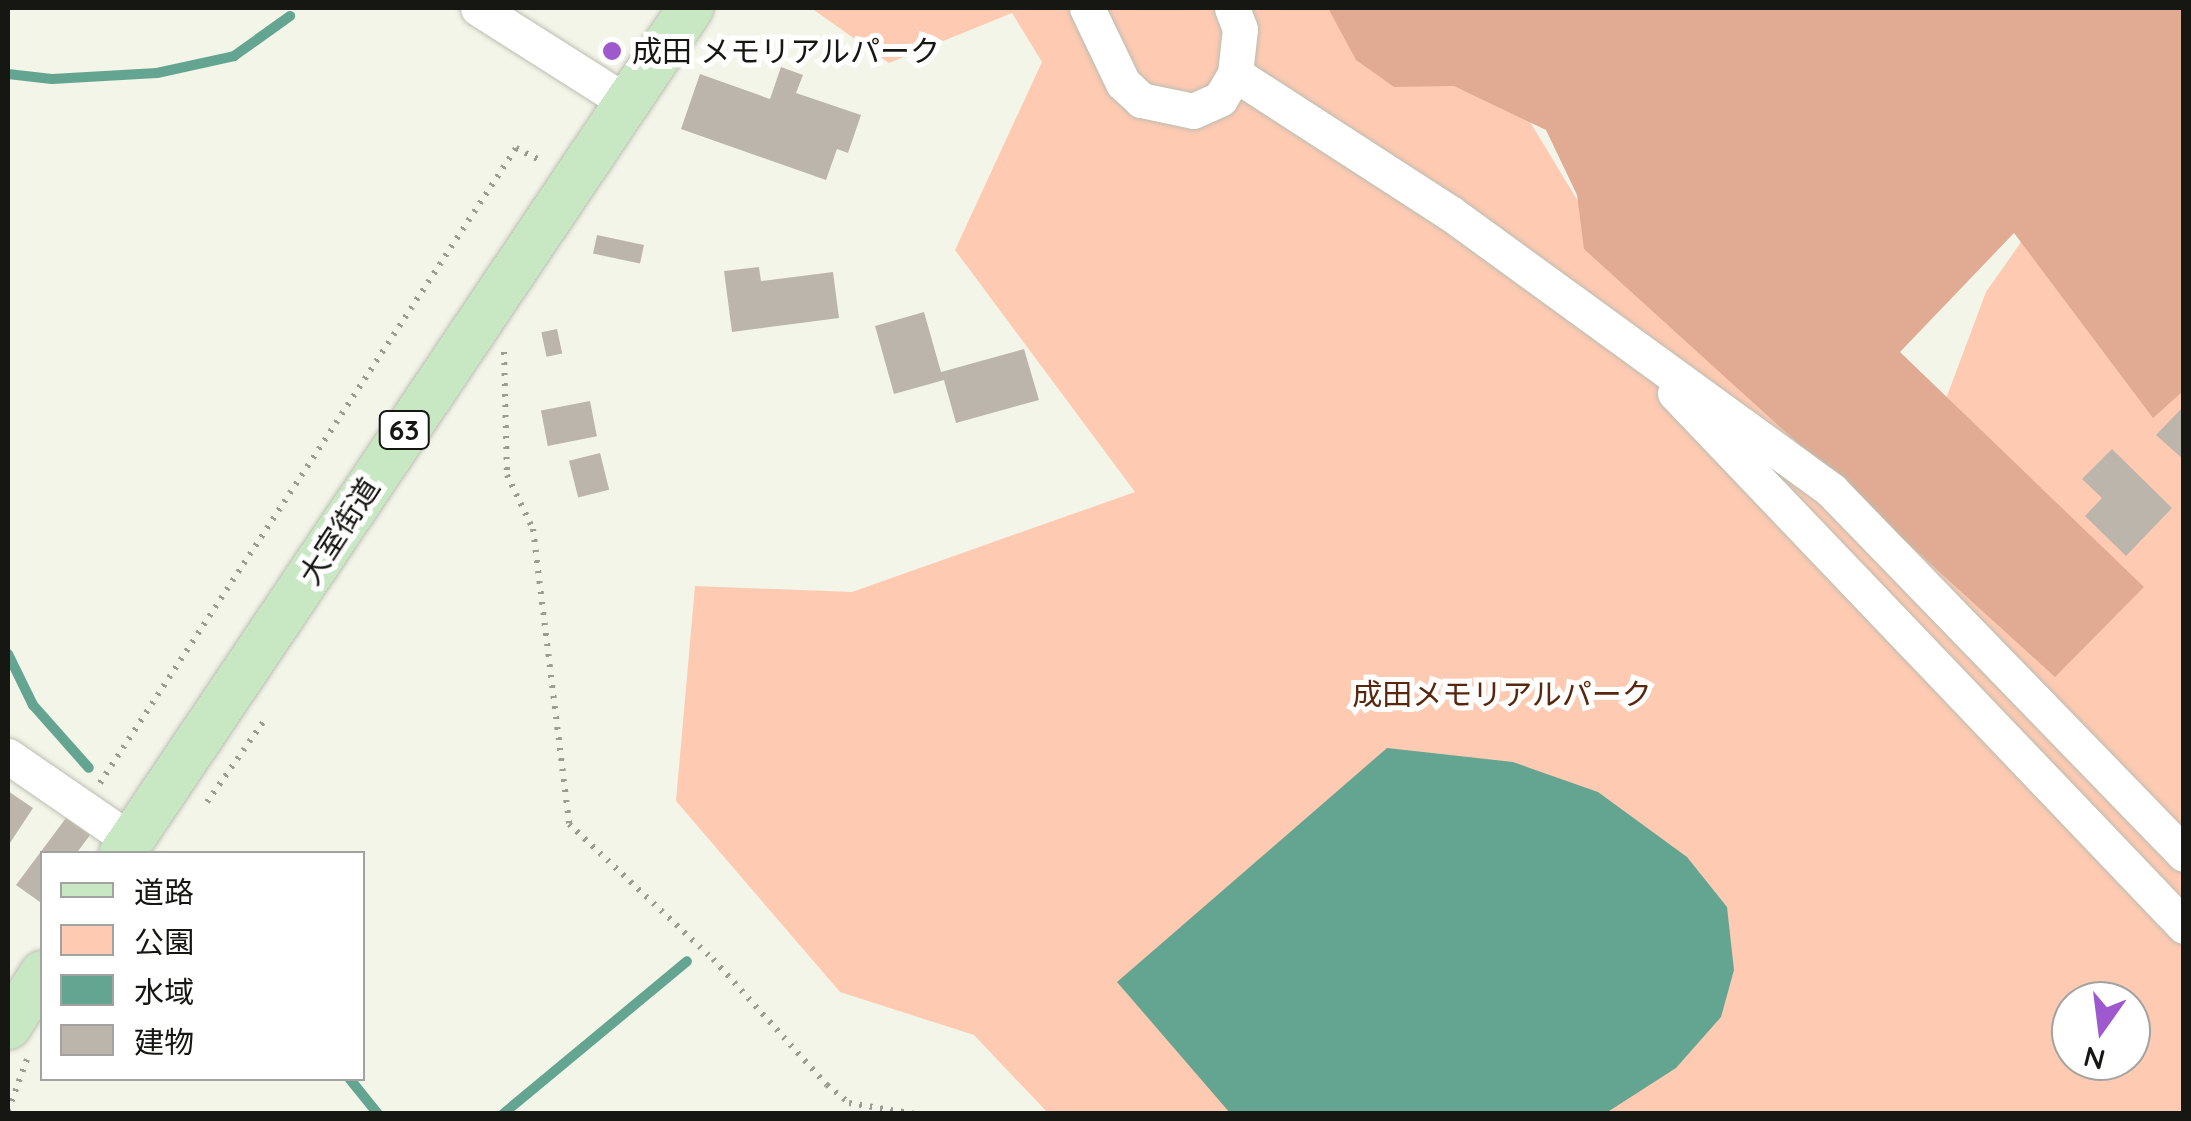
<!DOCTYPE html>
<html>
<head>
<meta charset="utf-8">
<style>
  body { margin:0 }
  #map { position:relative; width:2191px; height:1121px; overflow:hidden; background:#f4f5e9; font-family:Quicksand,"Noto Sans JP",sans-serif }
  div>[style] { position:absolute }
  [style*='--x'] { left:calc(var(--x)*1px); top:calc(var(--y)*1px); width:calc(var(--w)*1px); rotate:calc(var(--a)*1deg) }
  .green>* { inset:0; background:#fecab2 }
  .forest>* { inset:0; background:#e1ab93 }
  .water>* { inset:0; background:#64a592 }
  .stream>* { height:10px; margin:-5px; padding:0 5px; transform-origin:5px; border-radius:5px; background:#64a592 }
  .building>* { inset:0; background:#bcb5ab; transform-origin:0 0 }
  .path>* { height:6px; margin-top:-3px; transform-origin:0; background:repeating-linear-gradient(90deg,#9b9c93 0 2.5px,transparent 0 10.5px) }
  .roads { filter:drop-shadow(0 0 2px #bcbdb1) drop-shadow(0 0 2px #bcbdb1) }
  .minor>* { height:35px; margin:-17.5px; padding:0 17.5px; transform-origin:17.5px; border-radius:17.5px; background:#fff }
  .major>* { height:45px; margin:-22.5px; padding:0 22.5px; transform-origin:22.5px; border-radius:22.5px; background:#c7e8c2 }
  .dots>* { width:28px; height:28px; translate:-50% -50%; box-sizing:border-box; border:5px solid #fff; border-radius:50% }
  span { translate:-50% -50%; white-space:nowrap; text-align:center; line-height:1.15; -webkit-text-stroke:10px #fff; paint-order:stroke }
  .shield-label span { padding:2px 8px; background:#fff; border:2px solid; border-radius:8px; -webkit-text-stroke-width:0 }
  .shield-label { font-size:28px; color:#161612; font-weight:700 }
  .poi-label { font-size:30px; color:#161612 }
  .left { translate:0 -50%; text-align:left }
  .street-label { font-size:30px; color:#161612 }
  .park-label { font-size:30px; color:#59270d }
  .frame { position:absolute; inset:0; border:10px solid #161612; pointer-events:none }
  .legend { position:absolute; left:40px; top:851px; width:325px; height:230px; box-sizing:border-box; background:#fff; border:2px solid #a2a2a0; margin:0; padding:12px 18px; list-style:none; font-size:30px; color:#161612 }
  .legend li { display:flex; align-items:center; gap:20px; height:50px }
  .legend b { width:50px; border:2px solid #a2a2a0 }
  .north { position:absolute; left:2051px; top:981px; width:100px; height:100px; box-sizing:border-box; background:#fff; border:2px solid #a2a2a0; border-radius:50%; rotate:194deg; font-size:28px; font-weight:700; line-height:40px; text-align:center; color:#161612 }
  .north::after { content:''; display:block; margin:auto; width:35px; height:45px; background:#9d59cd; clip-path:polygon(50% 0,100% 100%,50% 72%,0 100%) }
</style>
</head>
<body>
<div id="map">
  <div class="green">
    <i style="clip-path:polygon(evenodd,811px 8px,1343px 8px,1487px 51px,1590px 221px,1911px 492px,1986px 292px,2183px 11px,2183px 1113px,1048px 1113px,974px 1035px,840px 992px,676px 801px,695px 586px,852px 592px,1135px 492px,955px 250px,1042px 62px,1012px 13px,889px 63px,811px 8px,2071px 1001px,2131px 1001px,2131px 1061px,2071px 1061px,2071px 1001px)"></i>
  </div>
  <div class="forest">
    <i style="clip-path:polygon(1328px 8px,2183px 8px,2182px 392px,2153px 418px,2014px 233px,1900px 352px,2144px 587px,2055px 677px,1584px 249px,1577px 195px,1546px 130px,1454px 86px,1394px 87px,1356px 60px)"></i>
  </div>
  <div class="water">
    <i style="clip-path:polygon(1387px 748px,1513px 762px,1598px 792px,1687px 857px,1727px 907px,1734px 970px,1721px 1017px,1676px 1068px,1606px 1113px,1230px 1113px,1117px 982px)"></i>
  </div>
  <div class="stream">
    <i style="--x:8;--y:74;--w:44;--a:6.5"></i>
    <i style="--x:52;--y:79;--w:105;--a:-3.3"></i>
    <i style="--x:157;--y:73;--w:79;--a:-12.4"></i>
    <i style="--x:234;--y:56;--w:69;--a:-35.5"></i>
    <i style="--x:8;--y:654;--w:57;--a:63.9"></i>
    <i style="--x:33;--y:705;--w:84;--a:48.4"></i>
    <i style="--x:349;--y:1078;--w:46;--a:51.1"></i>
    <i style="--x:503;--y:1114;--w:239;--a:-39.7"></i>
  </div>
  <div class="building">
    <i style="clip-path:polygon(781px 67px,803px 75px,796px 93px,861px 115px,848px 153px,837px 149px,826px 180px,681px 129px,700px 74px,770px 99px)"></i>
    <i style="left:597px;top:235px;width:48px;height:19px;rotate:12deg"></i>
    <i style="clip-path:polygon(759px 267px,761px 281px,833px 272px,839px 318px,732px 332px,724px 271px)"></i>
    <i style="clip-path:polygon(924px 312px,941px 372px,1024px 349px,1039px 400px,956px 423px,944px 380px,894px 394px,875px 326px)"></i>
    <i style="left:557px;top:329px;width:25px;height:16px;rotate:78deg"></i>
    <i style="left:590px;top:401px;width:36px;height:50px;rotate:79deg"></i>
    <i style="clip-path:polygon(2184px 406px,2184px 460px,2156px 435px)"></i>
    <i style="clip-path:polygon(2112px 449px,2172px 508px,2126px 556px,2085px 516px,2102px 498px,2082px 479px)"></i>
    <i style="left:600px;top:453px;width:38px;height:32px;rotate:76deg"></i>
    <i style="clip-path:polygon(8px 791px,33px 808px,8px 846px)"></i>
    <i style="clip-path:polygon(66px 818px,90px 835px,76px 854px,42px 854px,40px 902px,16px 885px)"></i>
  </div>
  <div class="path">
    <i style="--x:504;--y:352;--w:123;--a:88.6"></i>
    <i style="--x:507;--y:475;--w:60;--a:64.3"></i>
    <i style="--x:533;--y:529;--w:297;--a:83"></i>
    <i style="--x:569;--y:824;--w:197;--a:43.2"></i>
    <i style="--x:713;--y:959;--w:170;--a:47.9"></i>
    <i style="--x:827;--y:1085;--w:28;--a:39"></i>
    <i style="--x:849;--y:1103;--w:67;--a:9.5"></i>
    <i style="--x:100;--y:783;--w:759;--a:-56.77"></i>
    <i style="--x:516;--y:148;--w:28;--a:27"></i>
    <i style="--x:207;--y:802;--w:99;--a:-54.9"></i>
    <i style="--x:8;--y:1111;--w:55;--a:-69.9"></i>
  </div>
  <div class="roads">
    <div class="minor">
      <i style="--x:478;--y:8;--w:175;--a:32.4"></i>
      <i style="--x:1087;--y:8;--w:83;--a:64.4"></i>
      <i style="--x:1123;--y:83;--w:25;--a:43"></i>
      <i style="--x:1141;--y:100;--w:53;--a:11.9"></i>
      <i style="--x:1193;--y:111;--w:30;--a:-24"></i>
      <i style="--x:1220;--y:99;--w:29;--a:-59"></i>
      <i style="--x:1235;--y:74;--w:45;--a:-83.7"></i>
      <i style="--x:1240;--y:29;--w:22;--a:-111"></i>
      <i style="--x:1235;--y:74;--w:256;--a:32.9"></i>
      <i style="--x:1450;--y:213;--w:471;--a:36"></i>
      <i style="--x:1831;--y:490;--w:507;--a:45.88"></i>
      <i style="--x:1675;--y:393;--w:737;--a:46.32"></i>
      <i style="--x:8;--y:756;--w:148;--a:34.5"></i>
    </div>
    <div class="major">
      <i style="--x:121;--y:854;--w:1020;--a:-56.08"></i>
      <i style="--x:8;--y:1026;--w:63;--a:-57.3"></i>
    </div>
  </div>
  <div class="dots">
    <i style="left:612px;top:51px;background:#9d59cd"></i>
  </div>
  <div class="shield-label">
    <span style="left:404px;top:430px">63</span>
  </div>
  <div class="poi-label">
    <span class="left" style="left:632px;top:51px">成田 メモリアルパーク</span>
  </div>
  <div class="street-label">
    <span style="left:339px;top:531px;rotate:-57deg">大室街道</span>
  </div>
  <div class="park-label">
    <span style="left:1502px;top:694px">成田メモリアルパーク</span>
  </div>
  <div class="frame"></div>
  <ul class="legend">
  <li><b style="height:12px;background:#c7e8c2"></b>道路</li>
  <li><b style="height:28px;background:#fecab2"></b>公園</li>
  <li><b style="height:28px;background:#64a592"></b>水域</li>
  <li><b style="height:28px;background:#bcb5ab"></b>建物</li>
  </ul>
  <div class="north">N</div>
</div>
</body>
</html>
